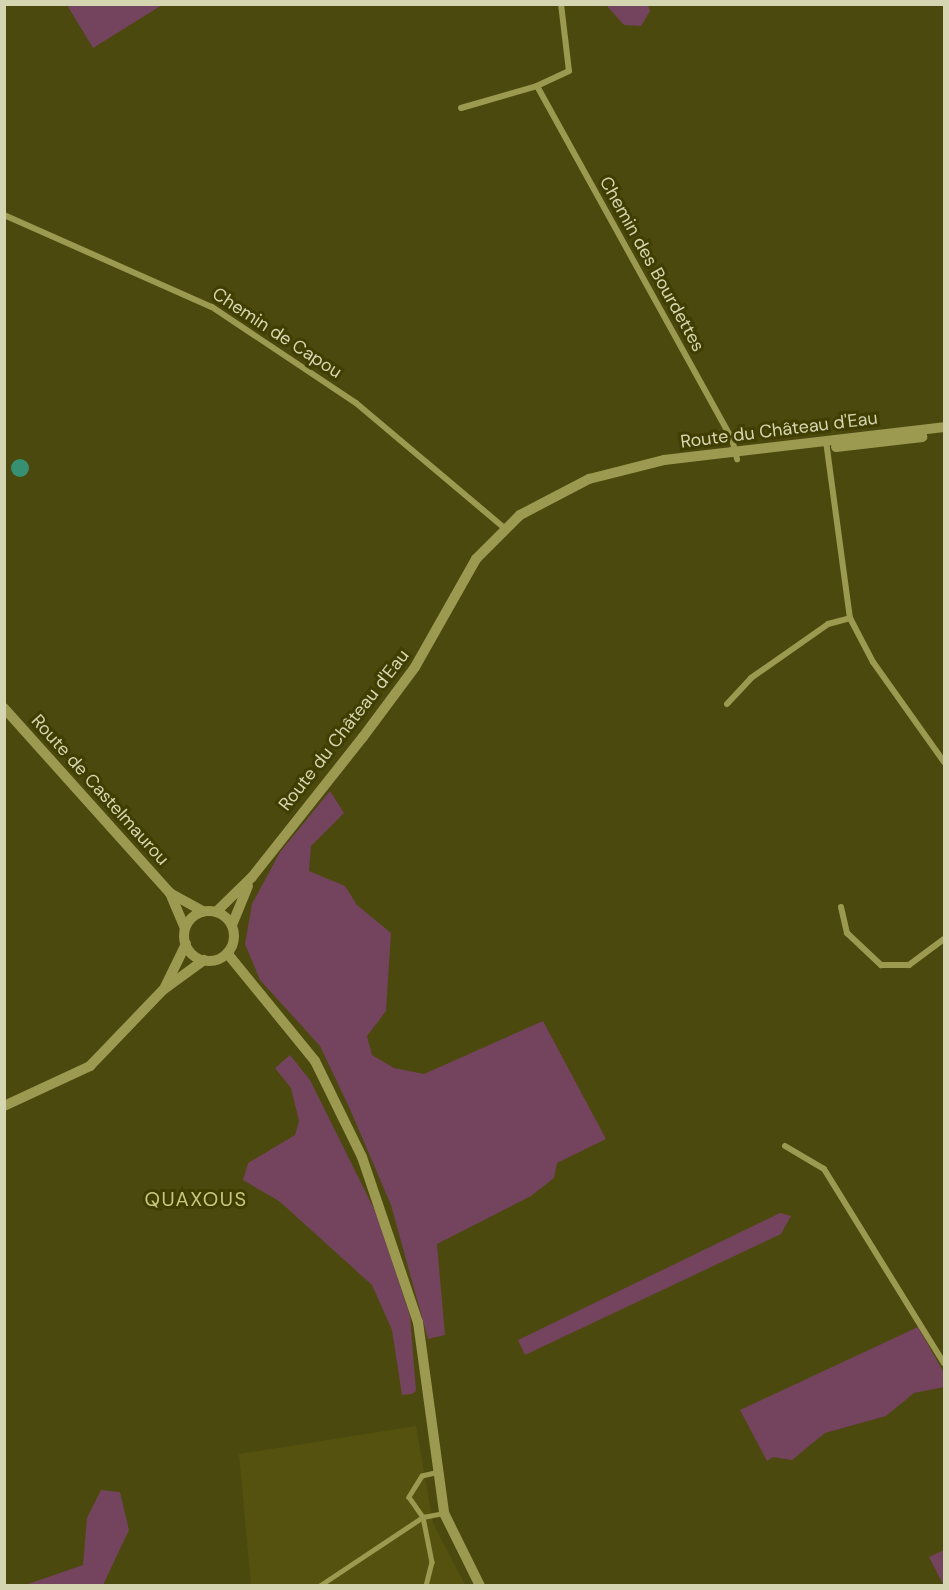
<!DOCTYPE html>
<html>
<head>
<meta charset="utf-8">
<style>
  body { margin:0 }
  #map { position:relative; width:949px; height:1590px; overflow:hidden; background:#4b490e; font-family:"DM Sans",sans-serif }
  div>[style] { position:absolute }
  [style*='--x'] { left:calc(var(--x)*1px); top:calc(var(--y)*1px); width:calc(var(--w)*1px); rotate:calc(var(--a)*1deg) }
  .built>* { inset:0; background:#55520f }
  .green>* { inset:0; background:#74435d }
  .water>* { inset:0; background:#369071 }
  .round { border-radius:50% }
  .service>* { height:4.5px; margin:-2.25px; padding:0 2.25px; transform-origin:2.25px; border-radius:2.25px; background:#9c9a51 }
  .minor>* { height:6px; margin:-3px; padding:0 3px; transform-origin:3px; border-radius:3px; background:#9c9a51 }
  .tertiary>* { height:10px; margin:-5px; padding:0 5px; transform-origin:5px; border-radius:5px; background:#9c9a51 }
  .tertiary>.ring { margin:-5px; padding:0; box-sizing:content-box; background:none; border:10px solid #9c9a51; border-radius:50% }
  span { translate:-50% -50%; white-space:nowrap; text-align:center; line-height:1.15; -webkit-text-stroke:6px #403e00; paint-order:stroke }
  .street-label { font-size:18px; color:#d5d5b1 }
  .neighbourhood-label { font-size:20px; color:#cac87e; letter-spacing:1.5px }
  .frame { position:absolute; inset:0; border:6px solid #d5d5b1; pointer-events:none }
</style>
</head>
<body>
<div id="map">
  <div class="built">
    <i style="clip-path:polygon(416px 1426px,433px 1523px,465px 1585px,251px 1585px,239px 1454px)"></i>
  </div>
  <div class="green">
    <i style="clip-path:polygon(67px 5px,162px 5px,93px 48px)"></i>
    <i style="clip-path:polygon(606px 5px,648px 5px,650px 11px,641px 26px,624px 25px)"></i>
    <i style="clip-path:polygon(330px 791px,344px 813px,311px 846px,309px 871px,345px 886px,357px 905px,391px 933px,386px 1011px,367px 1036px,372px 1055px,394px 1068px,424px 1074px,543px 1021px,606px 1139px,557px 1163px,554px 1178px,531px 1196px,437px 1244px,445px 1335px,428px 1339px,391px 1205px,349px 1107px,320px 1046px,260px 980px,245px 944px,252px 904px,280px 852px)"></i>
    <i style="clip-path:polygon(290px 1055px,310px 1080px,376px 1213px,410px 1316px,416px 1391px,412px 1394px,402px 1395px,392px 1330px,372px 1285px,279px 1201px,243px 1180px,248px 1163px,295px 1135px,299px 1121px,291px 1088px,275px 1068px)"></i>
    <i style="clip-path:polygon(780px 1213px,791px 1216px,781px 1234px,525px 1355px,518px 1340px)"></i>
    <i style="clip-path:polygon(918px 1327px,944px 1373px,944px 1387px,914px 1393px,886px 1416px,825px 1433px,792px 1460px,773px 1457px,767px 1461px,740px 1410px)"></i>
    <i style="clip-path:polygon(101px 1490px,120px 1492px,129px 1530px,103px 1585px,25px 1585px,83px 1565px,87px 1518px)"></i>
    <i style="clip-path:polygon(944px 1550px,944px 1586px,929px 1557px)"></i>
  </div>
  <div class="water">
    <i class="round" style="left:11px;top:459px;width:18px;height:18px"></i>
  </div>
  <div class="service">
    <i style="--x:435;--y:1473;--w:13;--a:167"></i>
    <i style="--x:422;--y:1476;--w:25;--a:122"></i>
    <i style="--x:409;--y:1497;--w:24;--a:55"></i>
    <i style="--x:423;--y:1517;--w:20;--a:-11"></i>
    <i style="--x:423;--y:1517;--w:46;--a:78.7"></i>
    <i style="--x:432;--y:1562;--w:25;--a:104"></i>
    <i style="--x:319;--y:1586;--w:125;--a:-33.6"></i>
  </div>
  <div class="minor">
    <i style="--x:561;--y:4;--w:67;--a:83.2"></i>
    <i style="--x:569;--y:71;--w:35;--a:155"></i>
    <i style="--x:537;--y:86;--w:403;--a:61.1"></i>
    <i style="--x:732;--y:439;--w:21;--a:76"></i>
    <i style="--x:461;--y:108;--w:79;--a:-16.1"></i>
    <i style="--x:4;--y:215;--w:227;--a:23.9"></i>
    <i style="--x:212;--y:307;--w:173;--a:33.7"></i>
    <i style="--x:356;--y:403;--w:192;--a:40.1"></i>
    <i style="--x:826;--y:441;--w:179;--a:82.3"></i>
    <i style="--x:850;--y:618;--w:50;--a:62.4"></i>
    <i style="--x:873;--y:662;--w:123;--a:54.6"></i>
    <i style="--x:727;--y:704;--w:35;--a:-47"></i>
    <i style="--x:751;--y:678;--w:94;--a:-35"></i>
    <i style="--x:828;--y:624;--w:23;--a:-15"></i>
    <i style="--x:841;--y:907;--w:27;--a:77"></i>
    <i style="--x:847;--y:933;--w:47;--a:43.3"></i>
    <i style="--x:881;--y:965;--w:28;--a:0"></i>
    <i style="--x:909;--y:965;--w:44;--a:-36.6"></i>
    <i style="--x:785;--y:1146;--w:45;--a:30.5"></i>
    <i style="--x:824;--y:1169;--w:228;--a:58.3"></i>
  </div>
  <div class="tertiary">
    <i style="--x:836;--y:447;--w:87;--a:-6.6"></i>
    <i style="--x:4;--y:708;--w:249;--a:48.1"></i>
    <i style="--x:170;--y:893;--w:38;--a:29"></i>
    <i style="--x:170;--y:893;--w:38;--a:67"></i>
    <i class="ring" style="left:184px;top:911px;width:40px;height:40px"></i>
    <i style="--x:216;--y:912;--w:50;--a:-44.2"></i>
    <i style="--x:252;--y:877;--w:179;--a:-51.6"></i>
    <i style="--x:363;--y:737;--w:87;--a:-53.4"></i>
    <i style="--x:415;--y:667;--w:124;--a:-60.5"></i>
    <i style="--x:476;--y:559;--w:62;--a:-45"></i>
    <i style="--x:520;--y:515;--w:78;--a:-27.6"></i>
    <i style="--x:589;--y:479;--w:77;--a:-14.2"></i>
    <i style="--x:664;--y:460;--w:282;--a:-6.7"></i>
    <i style="--x:232;--y:925;--w:42;--a:-67.7"></i>
    <i style="--x:227;--y:953;--w:139;--a:50.8"></i>
    <i style="--x:315;--y:1061;--w:107;--a:63.9"></i>
    <i style="--x:362;--y:1157;--w:174;--a:71.3"></i>
    <i style="--x:418;--y:1322;--w:193;--a:82.2"></i>
    <i style="--x:444;--y:1513;--w:81;--a:63.7"></i>
    <i style="--x:165;--y:987;--w:48;--a:-64"></i>
    <i style="--x:4;--y:1106;--w:95;--a:-24.9"></i>
    <i style="--x:90;--y:1066;--w:105;--a:-46.2"></i>
    <i style="--x:163;--y:990;--w:51;--a:-36.2"></i>
  </div>
  <div class="street-label">
    <span style="left:652px;top:264px;rotate:61deg">Chemin des Bourdettes</span>
    <span style="left:277px;top:333px;rotate:33deg">Chemin de Capou</span>
    <span style="left:779px;top:430px;rotate:-7deg">Route du Château d'Eau</span>
    <span style="left:344px;top:730px;rotate:-52deg">Route du Château d'Eau</span>
    <span style="left:100px;top:790px;rotate:48deg">Route de Castelmaurou</span>
  </div>
  <div class="neighbourhood-label">
    <span style="left:196px;top:1199px">QUAXOUS</span>
  </div>
  <div class="frame"></div>
</div>
</body>
</html>
